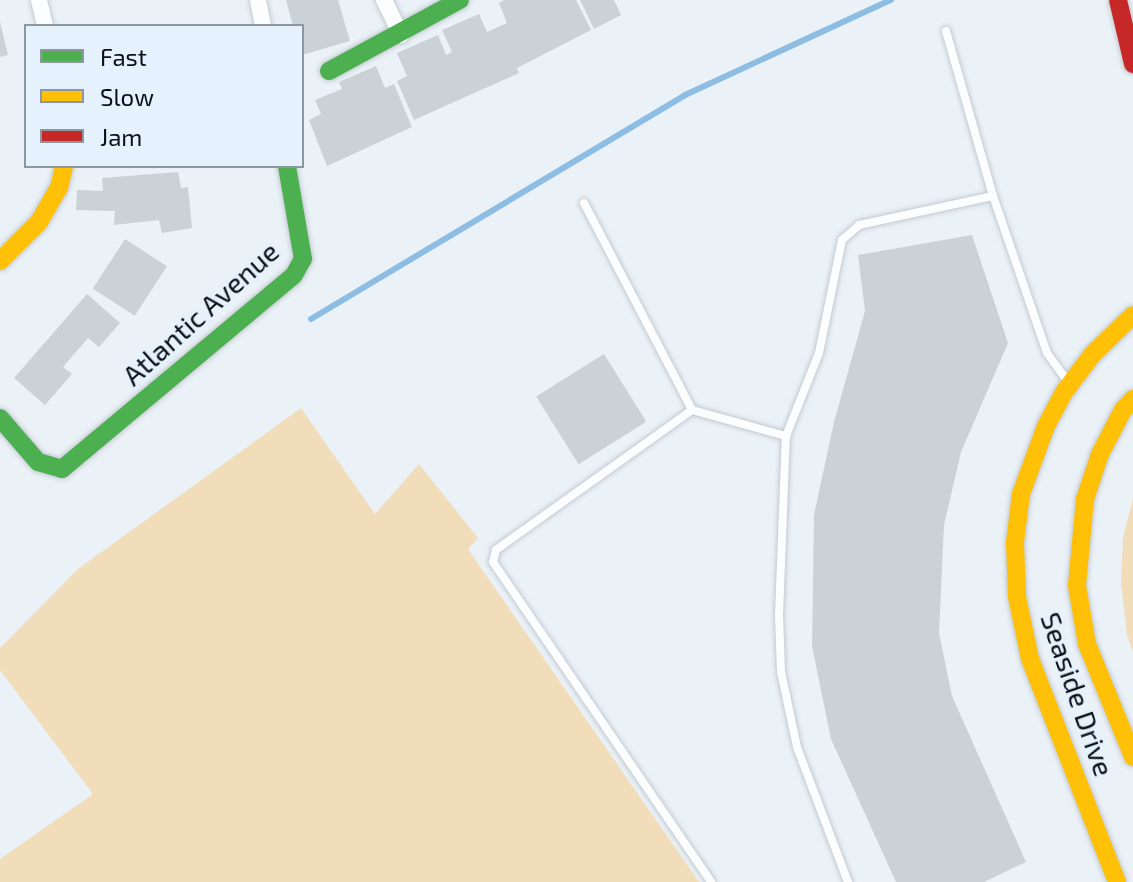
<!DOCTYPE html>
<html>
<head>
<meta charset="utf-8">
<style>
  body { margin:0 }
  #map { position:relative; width:1133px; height:882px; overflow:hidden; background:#eaf1f7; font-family:"Exo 2",sans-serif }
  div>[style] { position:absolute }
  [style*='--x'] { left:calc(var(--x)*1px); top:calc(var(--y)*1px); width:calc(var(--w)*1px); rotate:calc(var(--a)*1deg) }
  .green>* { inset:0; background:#f2ddba }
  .stream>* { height:6px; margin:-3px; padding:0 3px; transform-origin:3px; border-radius:3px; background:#8ebde3 }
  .building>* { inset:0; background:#cad1d7; transform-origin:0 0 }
  .roads { filter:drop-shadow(0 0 2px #c4cad0) drop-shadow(0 0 2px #c4cad0) }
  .lane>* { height:8px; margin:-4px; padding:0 4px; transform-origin:4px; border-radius:4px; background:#fcfdfe }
  .street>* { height:16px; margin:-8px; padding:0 8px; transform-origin:8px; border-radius:8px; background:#fcfdfe }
  .fast>* { height:18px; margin:-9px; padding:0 9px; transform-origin:9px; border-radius:9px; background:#4caf50 }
  .slow>* { height:18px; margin:-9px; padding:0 9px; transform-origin:9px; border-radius:9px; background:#ffc107 }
  .jam>* { height:18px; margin:-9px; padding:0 9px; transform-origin:9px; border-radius:9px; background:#c62828 }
  span { translate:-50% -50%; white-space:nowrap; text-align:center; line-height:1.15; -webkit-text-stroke:6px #e5f1fc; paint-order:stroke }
  .street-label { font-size:28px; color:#090f15 }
  .legend { position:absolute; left:24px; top:24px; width:280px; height:144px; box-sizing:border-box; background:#e5f1fc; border:2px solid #8d97a0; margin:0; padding:10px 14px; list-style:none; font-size:24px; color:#090f15 }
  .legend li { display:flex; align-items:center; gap:16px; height:40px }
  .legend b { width:40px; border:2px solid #8d97a0 }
</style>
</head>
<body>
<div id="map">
  <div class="green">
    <i style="clip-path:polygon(301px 408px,375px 514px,419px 464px,478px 538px,468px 549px,699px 882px,0 882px,0 859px,93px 794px,0 670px,0 648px,78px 569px)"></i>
    <i style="clip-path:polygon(1133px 498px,1133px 652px,1127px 635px,1121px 582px,1123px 538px)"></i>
  </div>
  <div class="stream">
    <i style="--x:311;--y:319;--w:436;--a:-30.9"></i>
    <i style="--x:685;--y:95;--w:227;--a:-24.8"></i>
  </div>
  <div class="building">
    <i style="clip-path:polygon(286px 0,338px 0,350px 41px,302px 55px,302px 26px,293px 26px)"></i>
    <i style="clip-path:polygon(504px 0,576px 0,591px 30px,517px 68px,519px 73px,414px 120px,397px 81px,407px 76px,397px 53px,438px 35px,446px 55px,452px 52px,442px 30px,479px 14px,487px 32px,507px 23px,499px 3px)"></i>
    <i style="clip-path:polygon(580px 0,614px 0,621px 15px,594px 29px)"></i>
    <i style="clip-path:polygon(0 22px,8px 55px,0 57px)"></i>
    <i style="clip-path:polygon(376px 66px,385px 88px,394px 84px,412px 127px,327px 166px,309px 120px,321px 114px,315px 100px,342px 89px,339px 82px)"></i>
    <i style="clip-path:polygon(178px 172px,181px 188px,188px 187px,192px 228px,162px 233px,159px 220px,114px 225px,115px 211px,76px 210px,77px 190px,103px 191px,102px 178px)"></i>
    <i style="clip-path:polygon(972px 235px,1008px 343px,961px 452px,944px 525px,939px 633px,952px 696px,1026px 862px,984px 882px,896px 882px,831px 739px,812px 646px,814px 515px,834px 422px,865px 311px,858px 255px)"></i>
    <i style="left:125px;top:239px;width:50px;height:59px;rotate:33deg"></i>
    <i style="clip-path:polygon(87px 294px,120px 323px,99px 347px,88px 338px,63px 367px,72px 374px,45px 405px,14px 378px)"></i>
    <i style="left:604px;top:354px;width:80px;height:80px;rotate:58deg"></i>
  </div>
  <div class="roads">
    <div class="lane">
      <i style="--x:946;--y:31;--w:172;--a:74.1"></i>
      <i style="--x:993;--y:196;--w:166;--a:71"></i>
      <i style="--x:1047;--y:353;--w:37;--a:54"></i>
      <i style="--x:584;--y:203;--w:233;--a:62.4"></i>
      <i style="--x:692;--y:410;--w:98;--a:15.5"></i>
      <i style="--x:692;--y:410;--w:241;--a:144.5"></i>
      <i style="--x:496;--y:550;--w:12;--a:104"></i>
      <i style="--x:493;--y:562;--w:387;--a:55.7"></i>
      <i style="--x:848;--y:882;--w:144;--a:-110.7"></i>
      <i style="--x:797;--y:747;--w:77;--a:-102"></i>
      <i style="--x:781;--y:672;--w:57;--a:-92"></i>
      <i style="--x:779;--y:615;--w:179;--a:-87.8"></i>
      <i style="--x:786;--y:436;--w:89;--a:-68.3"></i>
      <i style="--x:819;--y:353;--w:115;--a:-78.5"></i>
      <i style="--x:842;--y:240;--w:23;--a:-41"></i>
      <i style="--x:859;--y:225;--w:137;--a:-12.2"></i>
    </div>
    <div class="street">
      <i style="--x:39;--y:0;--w:27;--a:77"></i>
      <i style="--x:258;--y:0;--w:26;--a:79"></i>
      <i style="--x:384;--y:0;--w:39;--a:64"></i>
    </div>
    <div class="fast">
      <i style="--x:329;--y:71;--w:149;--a:-28.5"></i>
      <i style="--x:0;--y:418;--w:58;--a:49.2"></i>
      <i style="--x:38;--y:462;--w:25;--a:16"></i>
      <i style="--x:62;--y:469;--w:302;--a:-39.9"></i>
      <i style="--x:294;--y:275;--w:18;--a:-61"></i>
      <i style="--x:303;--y:259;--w:94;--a:-99.8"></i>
    </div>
    <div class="slow">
      <i style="--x:0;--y:261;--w:55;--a:-45"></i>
      <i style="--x:39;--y:222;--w:39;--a:-60"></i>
      <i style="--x:59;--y:188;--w:23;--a:-77"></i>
      <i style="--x:1133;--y:399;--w:15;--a:132"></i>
      <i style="--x:1123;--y:410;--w:50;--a:117.6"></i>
      <i style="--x:1100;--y:454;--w:47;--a:108.4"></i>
      <i style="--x:1085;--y:499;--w:87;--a:95.3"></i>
      <i style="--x:1077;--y:586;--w:59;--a:80.2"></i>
      <i style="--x:1087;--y:644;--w:122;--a:67.8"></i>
      <i style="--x:1117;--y:882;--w:239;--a:-111.3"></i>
      <i style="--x:1030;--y:659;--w:63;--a:-101.8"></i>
      <i style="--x:1017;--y:597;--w:55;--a:-92.1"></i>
      <i style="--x:1015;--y:542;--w:48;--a:-82.9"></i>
      <i style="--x:1021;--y:494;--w:72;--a:-69.8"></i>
      <i style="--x:1046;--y:426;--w:40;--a:-62"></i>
      <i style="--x:1065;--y:391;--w:45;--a:-53.1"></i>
      <i style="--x:1092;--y:355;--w:57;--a:-44.3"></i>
    </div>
    <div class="jam">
      <i style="--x:1118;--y:0;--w:66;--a:76.8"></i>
    </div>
  </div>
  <div class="street-label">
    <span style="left:200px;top:313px;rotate:-42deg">Atlantic Avenue</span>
    <span style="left:1078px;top:694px;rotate:71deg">Seaside Drive</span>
  </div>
  <ul class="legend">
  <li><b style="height:10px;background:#4caf50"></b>Fast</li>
  <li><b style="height:10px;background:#ffc107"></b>Slow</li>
  <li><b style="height:10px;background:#c62828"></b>Jam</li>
  </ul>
</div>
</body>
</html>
